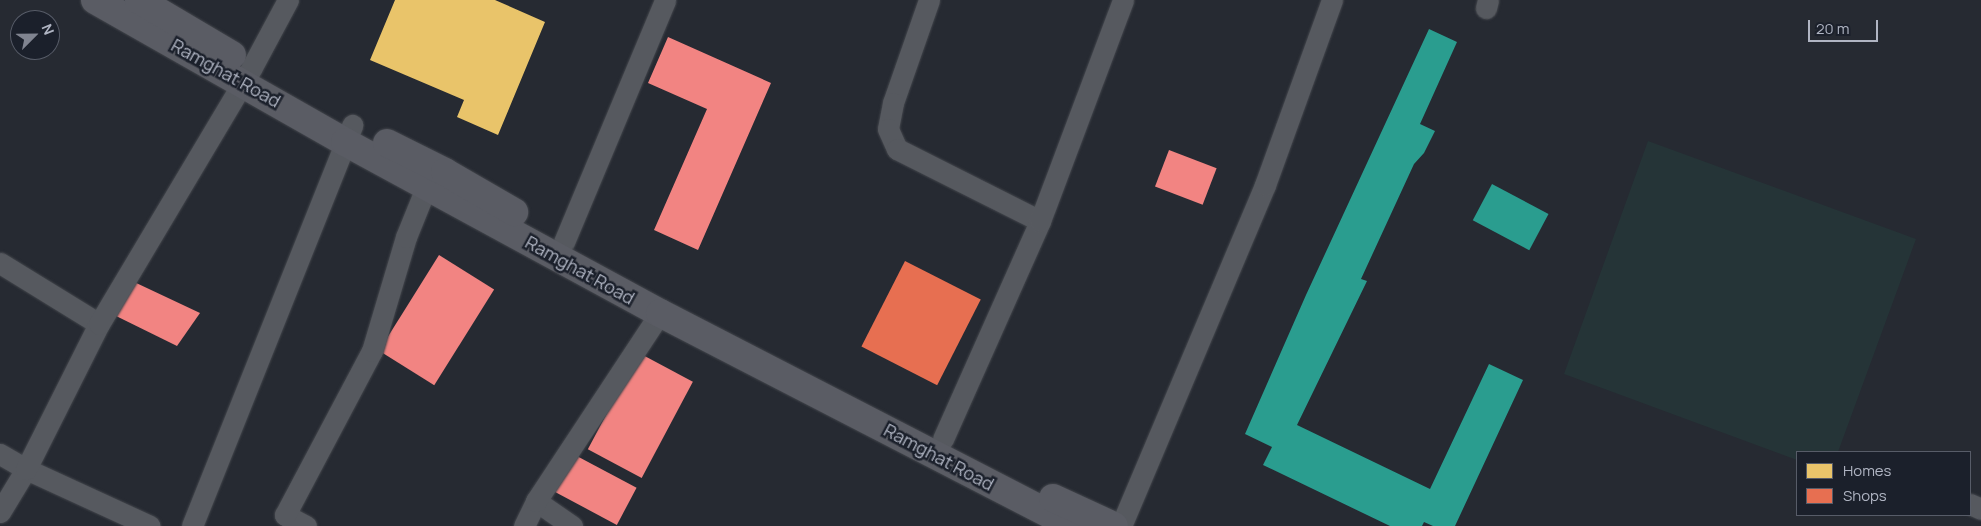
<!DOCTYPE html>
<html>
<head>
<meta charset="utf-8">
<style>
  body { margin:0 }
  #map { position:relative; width:1981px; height:526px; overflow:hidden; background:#262a32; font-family:Manrope,sans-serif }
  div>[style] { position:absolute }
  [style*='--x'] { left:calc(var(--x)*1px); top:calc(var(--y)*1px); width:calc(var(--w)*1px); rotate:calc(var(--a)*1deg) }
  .green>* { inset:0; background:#253437 }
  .homes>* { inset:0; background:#e9c46a }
  .shops>* { inset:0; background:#e76f51; transform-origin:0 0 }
  .schools>* { inset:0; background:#2a9d8f; transform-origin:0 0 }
  .health>* { inset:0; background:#f28482; transform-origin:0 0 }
  .roads { filter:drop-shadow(0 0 1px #42454b) drop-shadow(0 0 1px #42454b) }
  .minor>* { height:21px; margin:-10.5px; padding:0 10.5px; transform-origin:10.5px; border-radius:10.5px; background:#56595f }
  .secondary>* { height:28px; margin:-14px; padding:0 14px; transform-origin:14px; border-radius:14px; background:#5a5c64 }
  span { translate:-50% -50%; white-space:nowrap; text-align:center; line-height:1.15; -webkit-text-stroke:5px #1b202b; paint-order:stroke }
  .street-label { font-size:18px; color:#b0b5c3 }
  .legend { position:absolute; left:1796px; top:451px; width:175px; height:65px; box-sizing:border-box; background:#1b202b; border:1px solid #575c68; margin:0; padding:6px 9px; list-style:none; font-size:15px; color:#b0b5c3 }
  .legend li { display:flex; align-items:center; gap:10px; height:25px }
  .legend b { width:25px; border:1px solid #575c68 }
  .north { position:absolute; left:10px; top:10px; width:50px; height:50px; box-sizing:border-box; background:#1b202b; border:1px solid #575c68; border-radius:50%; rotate:67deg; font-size:14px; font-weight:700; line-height:20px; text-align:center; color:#b0b5c3 }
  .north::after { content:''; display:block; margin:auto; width:18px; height:22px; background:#808490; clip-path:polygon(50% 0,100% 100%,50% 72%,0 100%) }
  .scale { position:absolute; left:1808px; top:20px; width:70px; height:22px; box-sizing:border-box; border:2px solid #b0b5c3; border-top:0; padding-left:6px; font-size:15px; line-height:18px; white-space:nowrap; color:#b0b5c3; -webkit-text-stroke:4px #1b202b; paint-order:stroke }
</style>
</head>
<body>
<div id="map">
  <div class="green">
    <i style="clip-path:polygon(1648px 141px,1916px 239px,1838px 452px,1797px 452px,1797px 460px,1564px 374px)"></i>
  </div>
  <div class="homes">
    <i style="clip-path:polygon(395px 0,495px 0,545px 22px,498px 135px,457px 117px,464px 100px,370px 60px)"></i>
  </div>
  <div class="shops">
    <i style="left:905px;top:261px;width:85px;height:96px;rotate:27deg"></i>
  </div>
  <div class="schools">
    <i style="clip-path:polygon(1429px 29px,1457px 42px,1420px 124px,1435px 131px,1424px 153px,1414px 164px,1361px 279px,1367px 281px,1297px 425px,1430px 489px,1489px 364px,1523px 380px,1455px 526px,1433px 526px,1424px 522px,1422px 526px,1390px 526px,1263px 465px,1272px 447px,1245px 434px,1306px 295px)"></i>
    <i style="left:1492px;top:184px;width:64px;height:41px;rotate:28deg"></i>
  </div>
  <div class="health">
    <i style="clip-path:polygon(668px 37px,771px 83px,698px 250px,654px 230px,707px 109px,648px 83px)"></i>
    <i style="left:1169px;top:150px;width:51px;height:39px;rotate:21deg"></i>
    <i style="left:439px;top:255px;width:65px;height:113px;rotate:32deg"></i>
    <i style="clip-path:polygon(132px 281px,200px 313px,177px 346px,112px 314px)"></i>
    <i style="left:639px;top:353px;width:61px;height:109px;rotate:28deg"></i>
    <i style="left:573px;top:454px;width:72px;height:42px;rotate:28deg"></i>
  </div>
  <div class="roads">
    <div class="minor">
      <i style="--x:929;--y:0;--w:109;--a:109.3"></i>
      <i style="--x:893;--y:103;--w:26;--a:101"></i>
      <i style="--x:888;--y:129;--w:22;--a:66"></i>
      <i style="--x:897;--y:149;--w:160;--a:26.7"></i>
      <i style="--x:1486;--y:8;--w:8;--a:-76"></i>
      <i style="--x:564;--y:242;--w:262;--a:-67.3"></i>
      <i style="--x:0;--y:263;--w:116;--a:31.6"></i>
      <i style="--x:943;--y:439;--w:239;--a:-66"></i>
      <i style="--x:1040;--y:221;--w:236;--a:-69.4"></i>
      <i style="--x:0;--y:454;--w:30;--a:30"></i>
      <i style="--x:26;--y:469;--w:136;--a:24.7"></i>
      <i style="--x:536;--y:501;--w:44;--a:34.8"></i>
      <i style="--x:1970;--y:504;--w:12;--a:24"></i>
      <i style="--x:0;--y:512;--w:50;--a:-58.8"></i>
      <i style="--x:26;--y:469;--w:162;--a:-63.3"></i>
      <i style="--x:99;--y:324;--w:299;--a:-59.2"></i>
      <i style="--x:252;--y:67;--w:76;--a:-61.8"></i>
      <i style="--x:192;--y:526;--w:432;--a:-68.2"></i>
      <i style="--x:306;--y:526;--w:24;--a:-152"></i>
      <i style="--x:285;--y:515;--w:186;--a:-62.1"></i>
      <i style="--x:372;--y:351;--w:119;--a:-73.4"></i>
      <i style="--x:406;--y:237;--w:56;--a:-68"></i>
      <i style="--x:524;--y:526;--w:28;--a:-64"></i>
      <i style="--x:536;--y:501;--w:225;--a:-56.6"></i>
      <i style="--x:1121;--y:526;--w:370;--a:-67.1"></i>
      <i style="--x:1265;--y:185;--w:197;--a:-70.1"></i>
    </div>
    <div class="secondary">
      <i style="--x:95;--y:0;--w:288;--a:29.6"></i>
      <i style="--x:345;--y:142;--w:358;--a:28.5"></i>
      <i style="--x:660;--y:313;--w:465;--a:27.3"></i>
      <i style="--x:139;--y:0;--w:108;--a:30.6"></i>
      <i style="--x:387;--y:143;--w:65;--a:26.6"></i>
      <i style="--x:445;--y:172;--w:80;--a:30.1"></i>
      <i style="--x:1053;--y:498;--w:67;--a:24.7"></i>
    </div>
  </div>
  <div class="street-label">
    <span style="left:226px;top:73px;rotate:29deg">Ramghat Road</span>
    <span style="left:580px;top:270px;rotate:29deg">Ramghat Road</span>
    <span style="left:939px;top:457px;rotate:28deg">Ramghat Road</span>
  </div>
  <ul class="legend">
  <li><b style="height:14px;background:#e9c46a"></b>Homes</li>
  <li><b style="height:14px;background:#e76f51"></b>Shops</li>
  </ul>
  <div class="north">N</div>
  <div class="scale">20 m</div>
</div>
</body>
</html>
